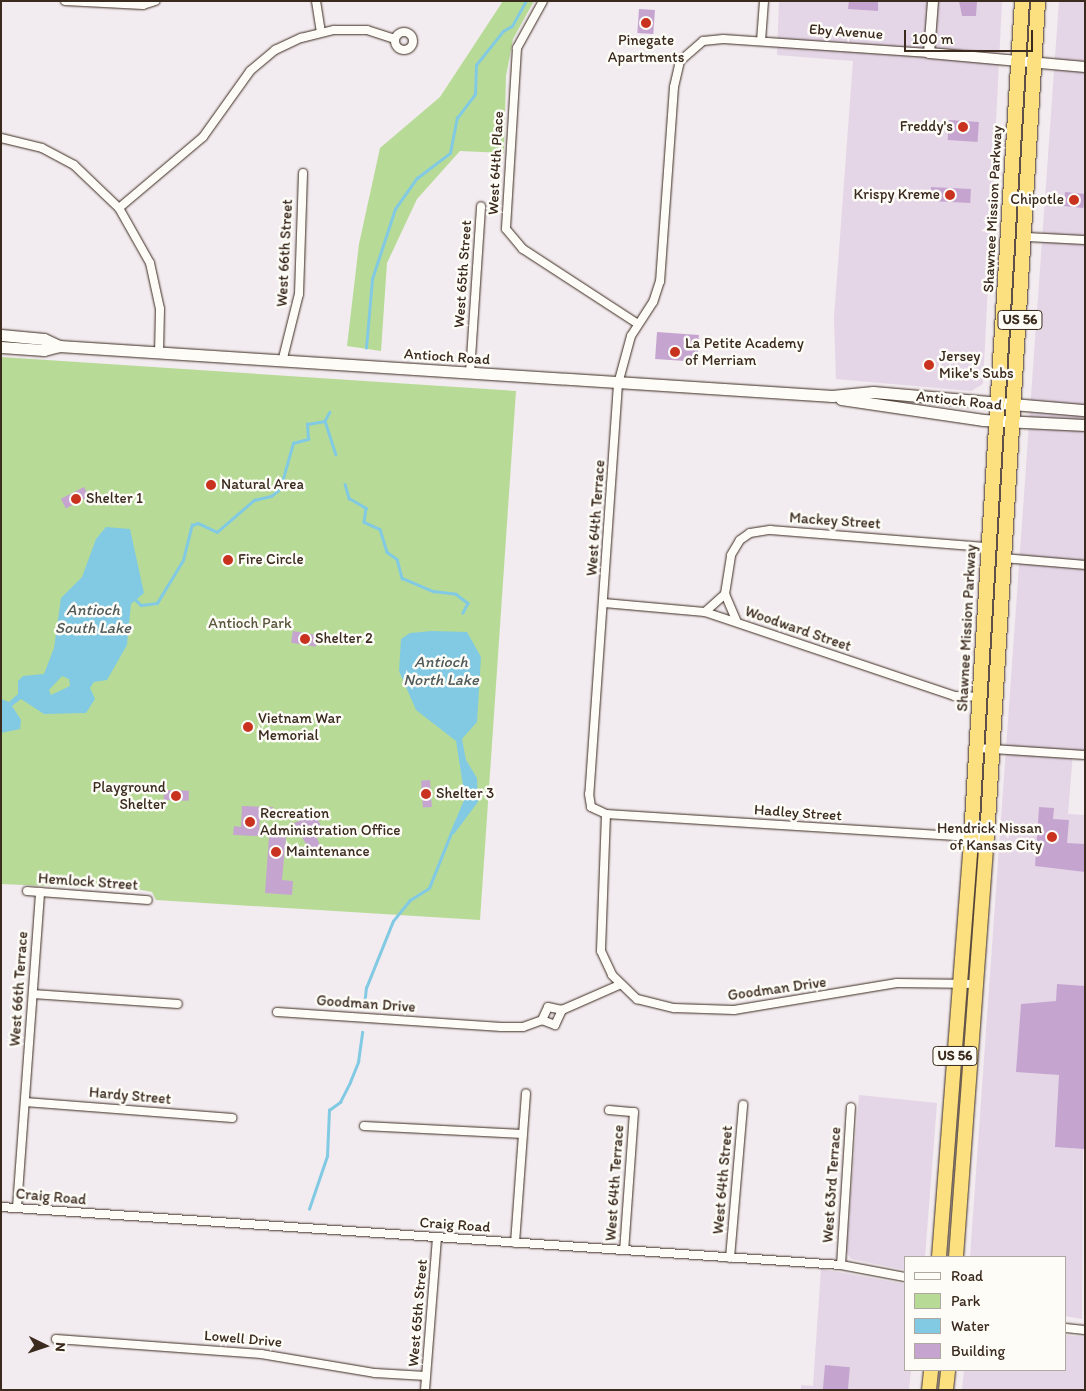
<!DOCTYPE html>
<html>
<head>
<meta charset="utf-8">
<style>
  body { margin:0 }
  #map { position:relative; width:1086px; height:1391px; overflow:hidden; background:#f2ebef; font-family:Itim,sans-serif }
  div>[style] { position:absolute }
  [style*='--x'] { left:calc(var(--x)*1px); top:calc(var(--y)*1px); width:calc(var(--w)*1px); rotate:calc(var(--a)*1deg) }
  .built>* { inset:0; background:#e4d6e6 }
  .green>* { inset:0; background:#b7db96 }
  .water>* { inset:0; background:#82cae3 }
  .stream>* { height:2.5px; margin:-1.25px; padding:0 1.25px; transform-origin:1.25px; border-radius:1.25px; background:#82cae3 }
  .building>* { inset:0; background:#c5a5d0; transform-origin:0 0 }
  .roads { filter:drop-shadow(0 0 1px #3b2a1e) drop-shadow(0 0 1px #3b2a1e) }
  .minor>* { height:8px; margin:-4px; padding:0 4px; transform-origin:4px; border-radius:4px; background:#fdfcf7 }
  .minor>.ring { margin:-4px; padding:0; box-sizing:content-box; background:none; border:8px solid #fdfcf7; border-radius:50% }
  .tertiary>* { height:10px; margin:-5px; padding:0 5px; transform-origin:5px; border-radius:5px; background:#fdfcf7 }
  .secondary>* { height:11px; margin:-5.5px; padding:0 5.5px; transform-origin:5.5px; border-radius:5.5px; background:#fdfcf7 }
  .trunk>* { height:14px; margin:-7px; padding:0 7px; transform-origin:7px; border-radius:7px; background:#fce080 }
  .dots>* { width:14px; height:14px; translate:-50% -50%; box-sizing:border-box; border:2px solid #fdfcf7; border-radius:50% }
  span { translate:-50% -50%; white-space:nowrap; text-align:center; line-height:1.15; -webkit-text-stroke:5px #fdfcf7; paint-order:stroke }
  .shield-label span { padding:1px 4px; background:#fdfcf7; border:1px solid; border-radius:4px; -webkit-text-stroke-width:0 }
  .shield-label { font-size:14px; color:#3b2a1e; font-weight:700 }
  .street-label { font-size:15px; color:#3b2a1e }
  .poi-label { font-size:15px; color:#3b2a1e }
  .right { translate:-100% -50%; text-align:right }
  .left { translate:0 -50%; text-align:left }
  .park-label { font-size:15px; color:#5a563c }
  .water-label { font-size:16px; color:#505a59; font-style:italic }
  .frame { position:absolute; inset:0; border:2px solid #3b2a1e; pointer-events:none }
  .legend { position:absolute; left:904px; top:1256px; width:162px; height:115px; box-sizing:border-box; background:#fdfcf7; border:1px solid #afa8a0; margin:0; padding:6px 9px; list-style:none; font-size:15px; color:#3b2a1e }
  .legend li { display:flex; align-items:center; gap:10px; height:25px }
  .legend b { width:25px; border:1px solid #afa8a0 }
  .north { position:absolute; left:20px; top:1321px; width:50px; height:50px; -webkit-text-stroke:4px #fdfcf7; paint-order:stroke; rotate:94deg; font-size:14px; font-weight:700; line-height:20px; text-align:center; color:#3b2a1e }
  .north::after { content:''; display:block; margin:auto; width:18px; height:22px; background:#3b2a1e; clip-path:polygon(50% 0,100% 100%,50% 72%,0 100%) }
  .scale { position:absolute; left:904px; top:30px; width:129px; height:22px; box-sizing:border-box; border:2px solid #3b2a1e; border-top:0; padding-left:6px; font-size:15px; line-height:18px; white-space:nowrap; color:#3b2a1e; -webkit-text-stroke:4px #fdfcf7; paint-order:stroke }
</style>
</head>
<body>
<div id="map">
  <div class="built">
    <i style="clip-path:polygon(779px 1px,1002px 1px,983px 384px,971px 391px,836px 379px,834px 318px,853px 61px,777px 55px)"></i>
    <i style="clip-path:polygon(1059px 1px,1085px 1px,1085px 752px,1073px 752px,1068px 814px,1085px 815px,1082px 1319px,1065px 1316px,1065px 1257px,970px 1257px)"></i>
    <i style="clip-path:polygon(859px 1095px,937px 1103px,925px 1257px,905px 1257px,905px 1270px,851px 1259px,846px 1251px)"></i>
    <i style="clip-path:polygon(821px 1269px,905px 1284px,905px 1370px,911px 1370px,909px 1390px,801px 1390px,801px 1385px,813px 1386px)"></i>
    <i style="clip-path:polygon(1065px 1335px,1085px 1337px,1085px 1390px,962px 1390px,964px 1370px,1065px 1370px)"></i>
  </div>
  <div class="green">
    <i style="clip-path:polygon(503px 1px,534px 1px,513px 39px,506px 76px,504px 153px,460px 151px,417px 199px,387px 263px,381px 351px,347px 346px,359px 244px,380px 148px,440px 97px)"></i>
    <i style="clip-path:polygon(1px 357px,516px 391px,480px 920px,156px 900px,152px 892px,142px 890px,1px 884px)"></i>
  </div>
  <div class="water">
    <i style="clip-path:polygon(evenodd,106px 527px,130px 529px,144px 593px,131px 604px,127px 645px,107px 680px,94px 682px,90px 688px,95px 699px,86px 713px,44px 714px,21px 699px,12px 706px,21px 720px,20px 729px,1px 733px,1px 699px,9px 702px,18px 694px,18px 681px,23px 676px,44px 674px,54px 648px,61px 598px,82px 577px,96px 539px,106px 527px,62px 676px,69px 679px,70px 686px,51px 695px,49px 690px,62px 676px)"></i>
    <i style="clip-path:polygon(432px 631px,467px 632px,481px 657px,477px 722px,462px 739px,466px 760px,477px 778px,478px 802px,454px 834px,450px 833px,465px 798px,456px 741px,416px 710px,399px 671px,401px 639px,410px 633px)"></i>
  </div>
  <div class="stream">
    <i style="--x:366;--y:348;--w:69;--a:-85"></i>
    <i style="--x:372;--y:279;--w:74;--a:-71.8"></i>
    <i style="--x:395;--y:209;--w:38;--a:-55"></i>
    <i style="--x:417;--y:178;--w:41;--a:-37.1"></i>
    <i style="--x:450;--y:153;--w:36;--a:-79"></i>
    <i style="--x:457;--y:118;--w:30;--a:-53"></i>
    <i style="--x:475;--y:94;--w:29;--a:-88"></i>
    <i style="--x:476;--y:65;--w:43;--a:-51.5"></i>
    <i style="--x:503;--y:31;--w:10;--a:-29"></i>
    <i style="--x:512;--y:26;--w:29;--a:-61"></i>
    <i style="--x:330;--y:412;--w:10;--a:119"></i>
    <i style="--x:325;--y:421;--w:35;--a:72"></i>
    <i style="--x:345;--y:484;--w:15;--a:74"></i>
    <i style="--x:349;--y:498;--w:20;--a:30"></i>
    <i style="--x:366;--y:508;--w:14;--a:98"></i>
    <i style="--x:364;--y:522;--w:17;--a:24"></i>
    <i style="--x:380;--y:529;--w:24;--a:73"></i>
    <i style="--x:387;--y:552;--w:12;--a:35"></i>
    <i style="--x:397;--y:559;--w:20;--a:75"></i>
    <i style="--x:402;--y:578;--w:34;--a:23"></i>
    <i style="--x:433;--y:591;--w:23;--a:7"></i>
    <i style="--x:456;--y:594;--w:15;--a:37"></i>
    <i style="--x:468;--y:603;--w:11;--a:117"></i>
    <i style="--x:134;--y:598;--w:10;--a:45"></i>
    <i style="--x:141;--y:605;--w:16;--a:-7"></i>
    <i style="--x:157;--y:603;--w:50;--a:-58.8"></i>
    <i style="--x:183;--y:560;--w:36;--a:-76"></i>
    <i style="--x:192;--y:525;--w:6;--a:-18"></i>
    <i style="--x:198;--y:523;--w:21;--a:25"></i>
    <i style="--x:217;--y:532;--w:49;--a:-40.9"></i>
    <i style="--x:254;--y:500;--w:17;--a:-13"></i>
    <i style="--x:271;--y:496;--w:11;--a:-38"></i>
    <i style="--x:280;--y:489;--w:48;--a:-74.2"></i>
    <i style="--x:293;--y:443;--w:16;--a:-15"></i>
    <i style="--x:308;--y:439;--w:15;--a:-94"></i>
    <i style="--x:307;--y:424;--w:18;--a:-9"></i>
    <i style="--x:364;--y:1006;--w:18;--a:-84"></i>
    <i style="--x:366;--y:988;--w:72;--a:-68.1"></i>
    <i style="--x:393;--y:921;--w:27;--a:-51"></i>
    <i style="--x:410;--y:900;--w:22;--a:-32"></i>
    <i style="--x:429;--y:888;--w:59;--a:-68.2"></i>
    <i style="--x:309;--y:1209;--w:56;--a:-71.2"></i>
    <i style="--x:327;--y:1156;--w:46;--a:-87.5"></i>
    <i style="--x:329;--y:1110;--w:14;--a:-36"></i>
    <i style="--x:340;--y:1102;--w:22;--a:-63"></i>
    <i style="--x:350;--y:1082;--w:22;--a:-68"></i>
    <i style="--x:358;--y:1062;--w:30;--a:-82"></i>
  </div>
  <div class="building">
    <i style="clip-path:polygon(849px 1px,878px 1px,878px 11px,848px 9px)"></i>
    <i style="clip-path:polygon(959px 1px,977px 1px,976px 16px,962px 16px)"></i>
    <i style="left:639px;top:9px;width:16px;height:24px;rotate:4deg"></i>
    <i style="left:949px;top:120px;width:30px;height:20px;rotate:4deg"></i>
    <i style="left:931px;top:187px;width:40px;height:14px;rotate:3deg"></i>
    <i style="left:1065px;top:192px;width:20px;height:14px;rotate:6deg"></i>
    <i style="left:657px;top:332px;width:42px;height:27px;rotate:4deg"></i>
    <i style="left:84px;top:487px;width:11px;height:26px;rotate:63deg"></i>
    <i style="left:293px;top:631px;width:25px;height:12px;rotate:9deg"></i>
    <i style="left:430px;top:780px;width:27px;height:9px;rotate:86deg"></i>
    <i style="left:164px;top:790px;width:25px;height:10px;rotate:2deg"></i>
    <i style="clip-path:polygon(242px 806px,273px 807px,272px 817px,260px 816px,259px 836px,233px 835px,234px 826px,241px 827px)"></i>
    <i style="clip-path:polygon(1039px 807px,1054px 808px,1053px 819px,1069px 820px,1067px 843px,1085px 844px,1085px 872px,1035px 866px)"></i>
    <i style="clip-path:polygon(308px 817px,309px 820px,317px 817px,322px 829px,314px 832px,321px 847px,310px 851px,294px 823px)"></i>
    <i style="clip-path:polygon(269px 836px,286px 837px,282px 880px,293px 881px,292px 895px,265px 893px)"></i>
    <i style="clip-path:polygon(1057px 984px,1085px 986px,1085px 1149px,1055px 1147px,1059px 1075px,1016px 1072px,1021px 1004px,1056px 1001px)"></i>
    <i style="left:825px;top:1365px;width:25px;height:25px;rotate:5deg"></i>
  </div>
  <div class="roads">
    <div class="minor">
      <i style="--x:65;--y:1;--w:78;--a:2.9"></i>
      <i style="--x:143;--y:5;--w:13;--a:-18"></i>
      <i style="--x:316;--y:1;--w:31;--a:81"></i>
      <i style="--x:543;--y:1;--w:54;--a:119"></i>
      <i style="--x:517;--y:48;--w:181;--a:93.5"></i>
      <i style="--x:506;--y:229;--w:26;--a:50"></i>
      <i style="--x:523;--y:249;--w:137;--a:33.1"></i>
      <i class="ring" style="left:395px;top:32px;width:10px;height:10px"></i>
      <i style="--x:761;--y:41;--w:40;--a:-85.7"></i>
      <i style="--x:929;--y:53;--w:206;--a:-176.1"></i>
      <i style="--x:723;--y:39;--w:20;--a:174"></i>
      <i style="--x:703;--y:41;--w:30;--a:139"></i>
      <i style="--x:680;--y:61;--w:27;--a:103"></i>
      <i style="--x:674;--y:87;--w:195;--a:94.1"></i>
      <i style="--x:660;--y:281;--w:22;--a:108"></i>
      <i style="--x:653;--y:302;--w:40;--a:122.9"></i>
      <i style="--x:631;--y:336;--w:50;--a:105.2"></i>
      <i style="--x:618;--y:384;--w:411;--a:94"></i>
      <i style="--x:589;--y:794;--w:13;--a:81"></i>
      <i style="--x:591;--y:807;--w:17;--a:25"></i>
      <i style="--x:606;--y:814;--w:137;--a:92.1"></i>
      <i style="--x:601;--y:951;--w:26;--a:65"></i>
      <i style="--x:612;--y:975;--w:35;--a:44"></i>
      <i style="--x:637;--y:999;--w:38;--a:14"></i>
      <i style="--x:674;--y:1008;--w:60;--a:1.9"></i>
      <i style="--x:734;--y:1010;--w:165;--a:-9.4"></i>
      <i style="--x:897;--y:983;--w:79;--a:0.7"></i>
      <i style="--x:1;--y:138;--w:42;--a:13.7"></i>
      <i style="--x:42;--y:148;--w:36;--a:28"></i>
      <i style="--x:74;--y:165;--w:62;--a:43.7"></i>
      <i style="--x:119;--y:208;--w:63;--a:60.6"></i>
      <i style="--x:150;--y:263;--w:47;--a:77.7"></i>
      <i style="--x:160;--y:309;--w:44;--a:91.3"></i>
      <i style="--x:119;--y:208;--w:110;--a:-40.2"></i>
      <i style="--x:203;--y:137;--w:81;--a:-54.5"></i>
      <i style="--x:250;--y:71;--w:33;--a:-40"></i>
      <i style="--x:275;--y:50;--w:29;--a:-25"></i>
      <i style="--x:301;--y:38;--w:34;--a:-14"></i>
      <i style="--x:334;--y:30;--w:33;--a:0"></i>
      <i style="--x:367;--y:30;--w:28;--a:18"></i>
      <i style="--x:1026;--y:237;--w:59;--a:2.9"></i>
      <i style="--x:282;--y:362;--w:70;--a:-76"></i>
      <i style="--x:299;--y:294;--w:121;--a:-88.1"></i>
      <i style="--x:470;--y:373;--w:167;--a:-86.2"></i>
      <i style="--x:1004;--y:558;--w:81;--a:4.9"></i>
      <i style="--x:725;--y:594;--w:30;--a:67"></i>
      <i style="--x:604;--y:603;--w:101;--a:5.1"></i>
      <i style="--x:705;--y:612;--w:263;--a:18.6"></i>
      <i style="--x:954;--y:696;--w:25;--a:2"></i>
      <i style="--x:705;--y:612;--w:27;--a:-42"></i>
      <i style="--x:725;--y:594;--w:39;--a:-81"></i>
      <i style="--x:731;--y:555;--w:17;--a:-59"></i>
      <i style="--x:740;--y:540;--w:12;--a:-35"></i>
      <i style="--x:750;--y:533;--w:20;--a:-9"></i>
      <i style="--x:770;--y:530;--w:219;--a:4.5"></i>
      <i style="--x:977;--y:748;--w:108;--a:3.7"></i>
      <i style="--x:606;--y:814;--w:382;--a:3.6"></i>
      <i style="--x:27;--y:891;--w:121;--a:4.3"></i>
      <i style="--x:33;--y:994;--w:145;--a:3.9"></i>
      <i style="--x:562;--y:1010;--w:62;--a:-23.7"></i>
      <i style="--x:277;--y:1012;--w:225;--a:3.8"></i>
      <i style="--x:501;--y:1027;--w:22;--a:0"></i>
      <i style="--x:523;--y:1027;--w:20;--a:-20"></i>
      <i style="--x:542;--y:1020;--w:14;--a:21"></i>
      <i style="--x:555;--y:1025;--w:17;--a:-65"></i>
      <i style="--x:542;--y:1020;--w:14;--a:-65"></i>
      <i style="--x:548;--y:1007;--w:14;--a:12"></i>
      <i style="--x:25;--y:1102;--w:208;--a:4.4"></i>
      <i style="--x:609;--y:1110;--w:25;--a:5"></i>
      <i style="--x:634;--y:1112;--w:138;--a:94.1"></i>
      <i style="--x:364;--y:1126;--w:159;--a:2.9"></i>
      <i style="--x:1;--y:1207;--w:842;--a:3.95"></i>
      <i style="--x:841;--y:1265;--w:65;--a:10.6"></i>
      <i style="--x:17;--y:1207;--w:316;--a:-85.8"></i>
      <i style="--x:515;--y:1243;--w:150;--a:-85.8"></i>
      <i style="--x:730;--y:1258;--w:154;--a:-85.1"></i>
      <i style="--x:841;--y:1265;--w:158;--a:-86.4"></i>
      <i style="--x:1065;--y:1328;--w:20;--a:6"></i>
      <i style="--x:56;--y:1339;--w:206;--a:4.2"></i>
      <i style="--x:261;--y:1354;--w:116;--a:9.5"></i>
      <i style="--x:375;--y:1373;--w:51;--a:3.4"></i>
      <i style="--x:425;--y:1390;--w:151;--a:-85.5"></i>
    </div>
    <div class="tertiary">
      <i style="--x:933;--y:1;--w:52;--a:94.4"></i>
      <i style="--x:929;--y:53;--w:157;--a:5.1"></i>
    </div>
    <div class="secondary">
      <i style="--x:1;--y:335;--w:43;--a:5.3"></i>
      <i style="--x:44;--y:339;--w:17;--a:25"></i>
      <i style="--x:1;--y:347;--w:43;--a:4"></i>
      <i style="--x:44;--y:350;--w:16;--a:-15"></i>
      <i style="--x:59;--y:346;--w:775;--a:3.7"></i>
      <i style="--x:832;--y:396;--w:41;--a:-5.6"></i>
      <i style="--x:873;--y:392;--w:213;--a:4.9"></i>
      <i style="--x:841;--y:399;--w:144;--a:8.4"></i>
      <i style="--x:983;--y:420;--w:102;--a:2.8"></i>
    </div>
    <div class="trunk">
      <i style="--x:939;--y:1257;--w:421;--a:-85.6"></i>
      <i style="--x:971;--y:837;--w:838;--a:-86.51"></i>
      <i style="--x:956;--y:1257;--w:420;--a:-85.8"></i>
      <i style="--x:987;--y:838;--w:839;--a:-86.51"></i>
      <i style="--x:929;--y:1390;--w:20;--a:-84"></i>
      <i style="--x:946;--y:1390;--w:20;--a:-84"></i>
    </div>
  </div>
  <div class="dots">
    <i style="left:646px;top:23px;background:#c8321e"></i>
    <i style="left:963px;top:127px;background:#c8321e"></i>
    <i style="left:950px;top:195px;background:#c8321e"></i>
    <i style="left:1074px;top:200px;background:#c8321e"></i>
    <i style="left:675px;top:352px;background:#c8321e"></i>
    <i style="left:929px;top:365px;background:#c8321e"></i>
    <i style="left:211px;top:485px;background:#c8321e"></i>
    <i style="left:76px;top:499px;background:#c8321e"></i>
    <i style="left:228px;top:560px;background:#c8321e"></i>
    <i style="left:305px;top:639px;background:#c8321e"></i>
    <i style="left:248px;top:727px;background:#c8321e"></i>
    <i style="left:426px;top:794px;background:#c8321e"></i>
    <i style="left:176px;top:796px;background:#c8321e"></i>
    <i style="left:250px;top:822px;background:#c8321e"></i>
    <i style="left:1052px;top:837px;background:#c8321e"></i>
    <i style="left:276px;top:852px;background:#c8321e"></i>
  </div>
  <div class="shield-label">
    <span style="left:1020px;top:320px">US 56</span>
    <span style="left:955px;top:1056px">US 56</span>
  </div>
  <div class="street-label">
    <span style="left:846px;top:32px;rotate:4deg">Eby Avenue</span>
    <span style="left:496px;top:163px;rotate:-87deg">West 64th Place</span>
    <span style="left:993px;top:209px;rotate:-87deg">Shawnee Mission Parkway</span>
    <span style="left:285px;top:253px;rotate:-87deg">West 66th Street</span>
    <span style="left:463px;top:274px;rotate:-86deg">West 65th Street</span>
    <span style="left:447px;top:357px;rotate:4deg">Antioch Road</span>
    <span style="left:959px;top:401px;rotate:6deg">Antioch Road</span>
    <span style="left:596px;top:518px;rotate:-86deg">West 64th Terrace</span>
    <span style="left:835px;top:521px;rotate:4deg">Mackey Street</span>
    <span style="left:967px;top:628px;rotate:-87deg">Shawnee Mission Parkway</span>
    <span style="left:798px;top:629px;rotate:19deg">Woodward Street</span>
    <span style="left:798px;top:813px;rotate:4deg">Hadley Street</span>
    <span style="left:88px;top:882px;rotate:4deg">Hemlock Street</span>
    <span style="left:19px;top:989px;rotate:-86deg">West 66th Terrace</span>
    <span style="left:777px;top:989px;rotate:-8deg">Goodman Drive</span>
    <span style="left:366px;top:1004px;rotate:4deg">Goodman Drive</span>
    <span style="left:130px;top:1096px;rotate:5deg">Hardy Street</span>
    <span style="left:723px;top:1180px;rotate:-85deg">West 64th Street</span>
    <span style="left:615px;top:1183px;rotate:-86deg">West 64th Terrace</span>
    <span style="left:832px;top:1185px;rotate:-86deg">West 63rd Terrace</span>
    <span style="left:51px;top:1197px;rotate:5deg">Craig Road</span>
    <span style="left:455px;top:1225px;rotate:4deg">Craig Road</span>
    <span style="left:418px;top:1313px;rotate:-85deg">West 65th Street</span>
    <span style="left:243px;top:1339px;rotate:5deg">Lowell Drive</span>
  </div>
  <div class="poi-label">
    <span style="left:646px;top:49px">Pinegate<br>Apartments</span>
    <span class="right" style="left:953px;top:127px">Freddy's</span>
    <span class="right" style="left:940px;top:195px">Krispy Kreme</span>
    <span class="right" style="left:1064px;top:200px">Chipotle</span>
    <span class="left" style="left:685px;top:352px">La Petite Academy<br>of Merriam</span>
    <span class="left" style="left:939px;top:365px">Jersey<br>Mike's Subs</span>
    <span class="left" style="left:221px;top:485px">Natural Area</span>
    <span class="left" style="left:86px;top:499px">Shelter 1</span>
    <span class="left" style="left:238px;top:560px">Fire Circle</span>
    <span class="left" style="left:315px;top:639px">Shelter 2</span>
    <span class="left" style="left:258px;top:727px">Vietnam War<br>Memorial</span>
    <span class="right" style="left:166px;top:796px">Playground<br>Shelter</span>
    <span class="left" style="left:436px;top:794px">Shelter 3</span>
    <span class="left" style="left:260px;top:822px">Recreation<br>Administration Office</span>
    <span class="right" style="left:1042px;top:837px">Hendrick Nissan<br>of Kansas City</span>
    <span class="left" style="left:286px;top:852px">Maintenance</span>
  </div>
  <div class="park-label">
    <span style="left:250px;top:624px">Antioch Park</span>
  </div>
  <div class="water-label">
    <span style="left:93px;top:619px">Antioch<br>South Lake</span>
    <span style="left:441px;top:671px">Antioch<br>North Lake</span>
  </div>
  <div class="frame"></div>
  <ul class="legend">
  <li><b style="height:6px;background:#fdfcf7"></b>Road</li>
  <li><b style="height:14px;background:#b7db96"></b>Park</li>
  <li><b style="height:14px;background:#82cae3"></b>Water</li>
  <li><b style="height:14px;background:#c5a5d0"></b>Building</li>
  </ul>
  <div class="north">N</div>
  <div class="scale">100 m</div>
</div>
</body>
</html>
